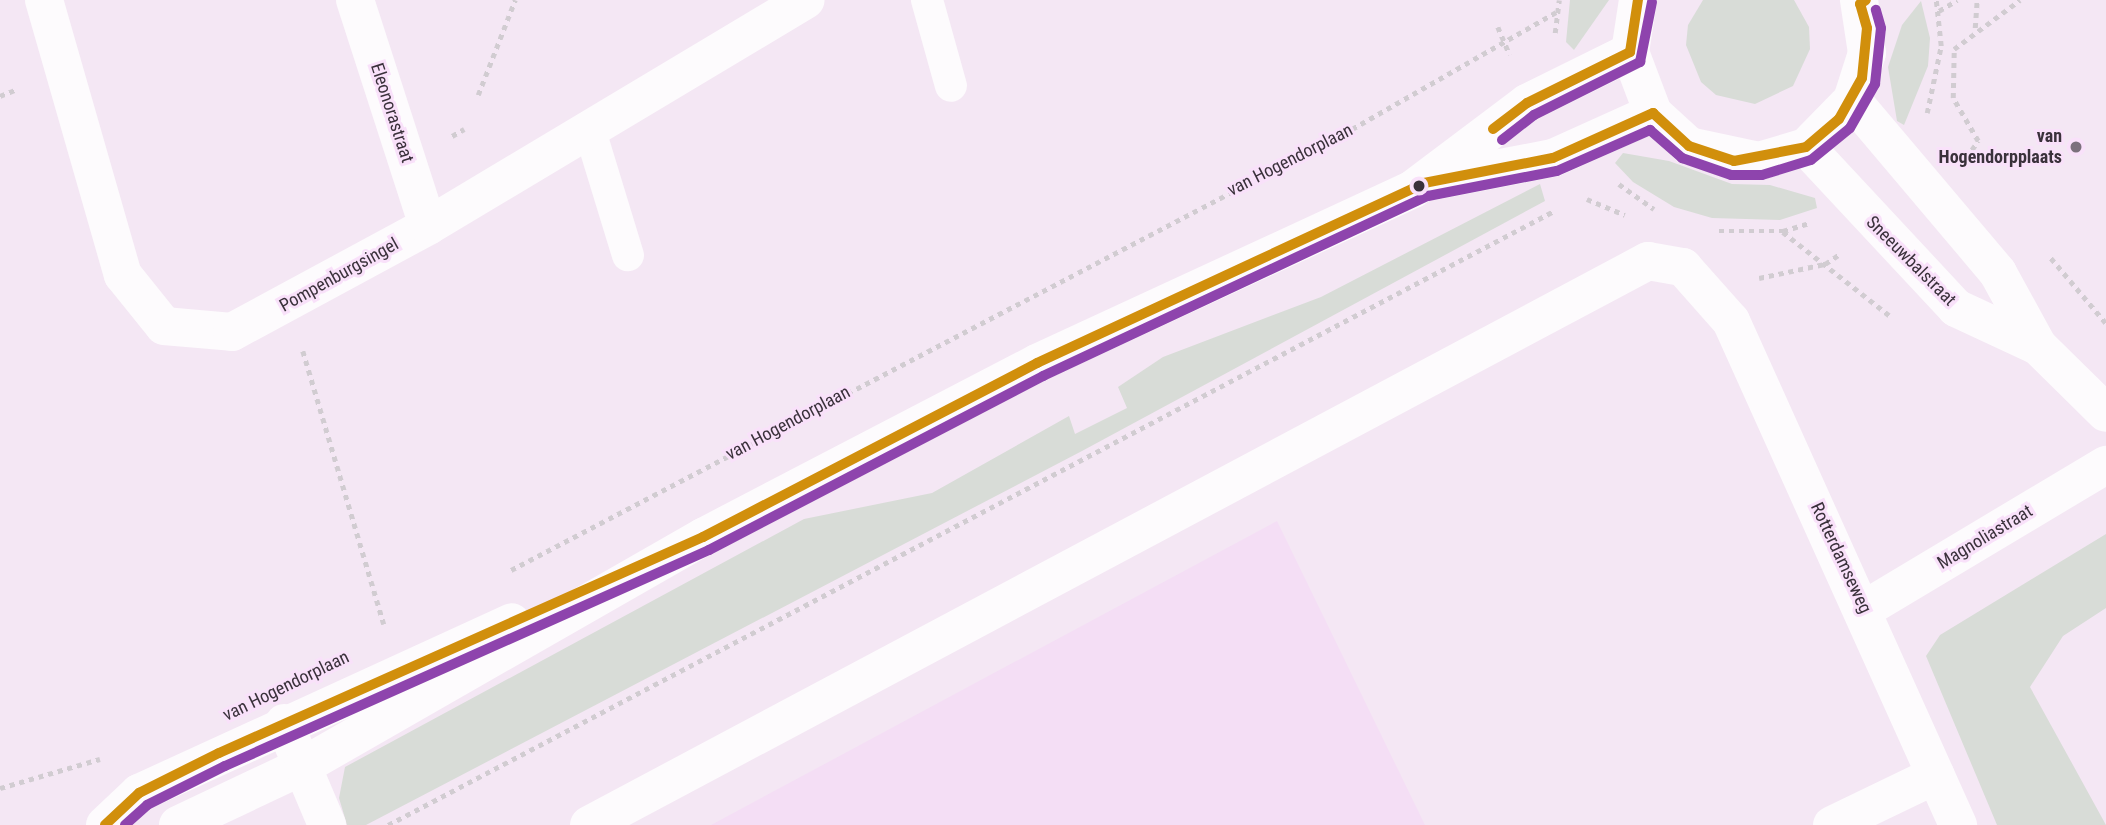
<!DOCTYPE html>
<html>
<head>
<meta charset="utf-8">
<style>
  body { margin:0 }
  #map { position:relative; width:2106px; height:825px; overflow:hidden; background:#f4e7f4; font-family:"Roboto Condensed",sans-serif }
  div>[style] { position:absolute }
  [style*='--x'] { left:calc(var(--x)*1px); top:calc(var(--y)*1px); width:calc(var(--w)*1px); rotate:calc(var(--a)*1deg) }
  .built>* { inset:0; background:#f4def5 }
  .green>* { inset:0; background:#d8dcd7 }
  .path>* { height:4.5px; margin-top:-2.25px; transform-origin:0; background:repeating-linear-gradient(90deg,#d1ccd1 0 5px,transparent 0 10px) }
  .service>* { height:32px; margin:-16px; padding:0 16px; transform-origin:16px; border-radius:16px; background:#fdfbfd }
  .minor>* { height:38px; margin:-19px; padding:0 19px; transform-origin:19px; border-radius:19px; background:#fdfbfd }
  .tertiary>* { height:38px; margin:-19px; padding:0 19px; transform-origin:19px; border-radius:19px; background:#fdfbfd }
  .bus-1>* { height:10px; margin:-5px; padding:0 5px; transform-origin:5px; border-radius:5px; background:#d18f0c }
  .bus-2>* { height:10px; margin:-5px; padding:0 5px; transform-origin:5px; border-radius:5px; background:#8e44ad }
  .dots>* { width:19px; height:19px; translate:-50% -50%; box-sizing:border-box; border:4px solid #f9e1fa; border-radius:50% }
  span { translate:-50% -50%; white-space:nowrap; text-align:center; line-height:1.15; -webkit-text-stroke:6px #f9e1fa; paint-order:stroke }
  .street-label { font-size:18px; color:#3a313b }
  .poi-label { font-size:18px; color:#3a313b; font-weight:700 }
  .right { translate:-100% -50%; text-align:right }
</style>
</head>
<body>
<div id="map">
  <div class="built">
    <i style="clip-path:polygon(1277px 521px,1425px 825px,711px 825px)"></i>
  </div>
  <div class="green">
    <i style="clip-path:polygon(1570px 0,1609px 0,1574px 50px,1566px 42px)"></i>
    <i style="clip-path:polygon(1703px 0,1794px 0,1809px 27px,1810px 49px,1793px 86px,1755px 104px,1716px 95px,1701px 82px,1686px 45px,1688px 25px)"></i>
    <i style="clip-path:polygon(1921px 1px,1930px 38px,1928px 66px,1904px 125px,1897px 121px,1888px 67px,1902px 25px)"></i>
    <i style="clip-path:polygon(1623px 153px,1669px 161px,1732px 184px,1770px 185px,1815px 198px,1817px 208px,1780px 220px,1712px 218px,1674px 207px,1633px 182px,1615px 163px)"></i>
    <i style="clip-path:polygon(1540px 184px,1545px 201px,1082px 451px,366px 825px,347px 825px,339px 798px,345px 767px,804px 519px,932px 493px,1069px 416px,1075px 434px,1127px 408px,1118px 387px,1163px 357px,1321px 297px)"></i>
    <i style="clip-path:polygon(2106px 534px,2106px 608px,2063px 636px,2030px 687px,2106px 825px,1997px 825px,1926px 656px,1940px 635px)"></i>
  </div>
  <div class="path">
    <i style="--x:1939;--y:11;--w:21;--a:-31"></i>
    <i style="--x:1498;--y:27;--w:30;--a:67"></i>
    <i style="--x:1975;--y:28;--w:28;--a:-86"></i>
    <i style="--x:1555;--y:33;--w:33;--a:-83"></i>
    <i style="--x:478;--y:95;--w:102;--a:-68.7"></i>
    <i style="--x:0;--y:96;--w:18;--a:-22"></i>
    <i style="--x:1927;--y:113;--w:68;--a:-78.2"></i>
    <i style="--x:1941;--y:46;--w:46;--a:-96.2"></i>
    <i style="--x:452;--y:136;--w:14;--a:-30"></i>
    <i style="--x:1966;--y:158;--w:21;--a:-55"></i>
    <i style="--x:1978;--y:141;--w:50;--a:-120.2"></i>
    <i style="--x:1953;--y:98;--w:49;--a:-88.8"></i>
    <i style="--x:1954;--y:49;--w:82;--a:-36.6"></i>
    <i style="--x:1619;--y:184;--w:43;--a:35.5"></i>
    <i style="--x:1587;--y:199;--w:41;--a:22.8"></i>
    <i style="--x:1719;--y:231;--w:64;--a:0"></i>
    <i style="--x:1783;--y:231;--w:28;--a:-17"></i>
    <i style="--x:1783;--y:232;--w:135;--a:38.1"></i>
    <i style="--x:2051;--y:258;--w:85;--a:49.8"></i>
    <i style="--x:1759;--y:278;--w:67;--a:-12"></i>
    <i style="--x:1825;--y:264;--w:18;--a:-34"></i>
    <i style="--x:303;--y:351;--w:285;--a:73.5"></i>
    <i style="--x:511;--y:570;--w:950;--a:-27.67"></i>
    <i style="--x:1352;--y:129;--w:235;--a:-29.8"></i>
    <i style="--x:0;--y:788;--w:104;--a:-16.2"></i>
    <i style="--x:388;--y:825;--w:1316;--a:-27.77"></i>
  </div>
  <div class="service">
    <i style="--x:927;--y:0;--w:89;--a:74.4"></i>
    <i style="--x:590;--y:131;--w:130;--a:73"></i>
  </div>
  <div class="minor">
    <i style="--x:44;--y:0;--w:286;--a:74"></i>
    <i style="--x:123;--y:275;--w:65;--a:51.2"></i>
    <i style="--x:164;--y:326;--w:68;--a:5"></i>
    <i style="--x:232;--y:332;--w:223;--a:-28.4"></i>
    <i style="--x:428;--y:226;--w:440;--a:-30.9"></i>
    <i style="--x:355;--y:0;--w:237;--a:72.1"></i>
    <i style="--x:1852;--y:100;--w:226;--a:49.8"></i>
    <i style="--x:1998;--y:273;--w:83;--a:61.3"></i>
    <i style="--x:2038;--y:346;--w:95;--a:44.6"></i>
    <i style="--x:1806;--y:147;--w:220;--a:47"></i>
    <i style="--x:1956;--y:308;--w:90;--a:24.9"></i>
    <i style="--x:1865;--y:609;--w:281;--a:-30.9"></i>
    <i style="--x:284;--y:723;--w:111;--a:67.1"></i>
    <i style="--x:589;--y:825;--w:1200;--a:-28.04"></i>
    <i style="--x:1648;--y:261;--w:36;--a:10"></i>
    <i style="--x:1683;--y:267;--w:72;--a:48.4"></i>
    <i style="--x:1731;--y:321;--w:553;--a:65.75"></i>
    <i style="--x:1832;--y:825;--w:115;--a:-25.7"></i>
  </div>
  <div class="tertiary">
    <i style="--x:1638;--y:0;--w:53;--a:98.7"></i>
    <i style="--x:1630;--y:52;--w:65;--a:69.3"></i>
    <i style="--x:1653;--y:113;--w:49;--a:42.5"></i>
    <i style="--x:1689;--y:146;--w:72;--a:12.1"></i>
    <i style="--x:1759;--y:161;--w:49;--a:-16.6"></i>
    <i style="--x:1806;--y:147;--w:66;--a:-45.6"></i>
    <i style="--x:1852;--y:100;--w:49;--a:-72.3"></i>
    <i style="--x:1867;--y:53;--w:54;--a:-98.6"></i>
    <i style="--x:1433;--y:181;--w:122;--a:-10.9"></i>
    <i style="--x:1553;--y:158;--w:110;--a:-24.2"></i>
    <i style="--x:105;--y:825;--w:47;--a:-43.3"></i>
    <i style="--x:139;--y:793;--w:410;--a:-24.6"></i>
    <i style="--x:178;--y:825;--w:138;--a:-25.3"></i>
    <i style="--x:303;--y:766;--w:461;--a:-29.8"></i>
    <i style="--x:703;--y:537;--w:377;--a:-27.5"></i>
    <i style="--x:1037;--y:363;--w:414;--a:-24.8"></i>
    <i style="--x:1413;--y:189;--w:143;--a:-37"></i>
    <i style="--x:1527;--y:103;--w:115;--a:-26.3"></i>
  </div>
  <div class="bus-1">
    <i style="--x:1493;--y:129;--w:43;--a:-37.4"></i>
    <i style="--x:1527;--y:103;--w:115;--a:-26.3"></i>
    <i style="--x:1630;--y:52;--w:53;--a:-81.3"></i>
    <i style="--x:105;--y:825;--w:47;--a:-43.3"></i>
    <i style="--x:139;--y:793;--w:89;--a:-26.6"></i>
    <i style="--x:219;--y:753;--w:530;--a:-24.05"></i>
    <i style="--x:703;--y:537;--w:377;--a:-27.5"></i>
    <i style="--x:1037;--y:363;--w:427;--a:-24.9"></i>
    <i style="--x:1424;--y:183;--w:131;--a:-11"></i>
    <i style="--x:1553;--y:158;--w:110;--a:-24.2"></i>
    <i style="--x:1653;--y:113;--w:49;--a:42.5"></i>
    <i style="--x:1689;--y:146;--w:47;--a:18.4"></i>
    <i style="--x:1734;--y:161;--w:73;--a:-11"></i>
    <i style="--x:1806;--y:147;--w:43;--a:-40.3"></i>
    <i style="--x:1839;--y:119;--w:47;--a:-60.7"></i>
    <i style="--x:1862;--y:78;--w:50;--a:-84.3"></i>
    <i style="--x:1867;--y:28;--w:25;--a:-106"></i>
    <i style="--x:1860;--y:4;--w:7;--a:-34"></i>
  </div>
  <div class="bus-2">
    <i style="--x:1502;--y:140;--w:41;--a:-38"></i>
    <i style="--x:1534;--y:115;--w:119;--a:-26.6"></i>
    <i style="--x:1640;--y:62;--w:61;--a:-78.7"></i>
    <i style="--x:125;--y:825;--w:30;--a:-42"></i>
    <i style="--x:147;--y:805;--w:87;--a:-26.6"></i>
    <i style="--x:225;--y:766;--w:530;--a:-24.05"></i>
    <i style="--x:709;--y:550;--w:377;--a:-27.5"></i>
    <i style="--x:1043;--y:376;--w:425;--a:-25.1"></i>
    <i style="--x:1428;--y:196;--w:131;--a:-11"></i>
    <i style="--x:1557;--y:171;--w:102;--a:-23.8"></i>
    <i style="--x:1650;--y:130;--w:43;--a:41.2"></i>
    <i style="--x:1682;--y:158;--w:52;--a:19.1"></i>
    <i style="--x:1731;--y:175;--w:31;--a:0"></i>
    <i style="--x:1762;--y:175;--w:51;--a:-17"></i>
    <i style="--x:1811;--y:160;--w:50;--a:-39.4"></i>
    <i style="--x:1850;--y:128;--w:51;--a:-60.4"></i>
    <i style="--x:1875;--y:84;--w:56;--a:-83.9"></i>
    <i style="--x:1881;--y:28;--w:19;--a:-106"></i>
  </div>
  <div class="dots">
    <i style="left:2076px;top:147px;background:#7b717c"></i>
    <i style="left:1419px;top:186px;background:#3a313b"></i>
  </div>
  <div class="street-label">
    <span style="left:392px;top:113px;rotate:72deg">Eleonorastraat</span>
    <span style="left:1290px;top:160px;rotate:-27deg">van Hogendorplaan</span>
    <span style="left:1911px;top:261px;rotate:45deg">Sneeuwbalstraat</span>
    <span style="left:339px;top:275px;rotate:-29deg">Pompenburgsingel</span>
    <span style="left:788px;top:423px;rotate:-28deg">van Hogendorplaan</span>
    <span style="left:1985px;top:537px;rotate:-31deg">Magnoliastraat</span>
    <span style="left:1841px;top:558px;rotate:65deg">Rotterdamseweg</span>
    <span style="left:286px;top:686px;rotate:-26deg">van Hogendorplaan</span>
  </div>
  <div class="poi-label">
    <span class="right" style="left:2062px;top:147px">van<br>Hogendorpplaats</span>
  </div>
</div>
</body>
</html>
